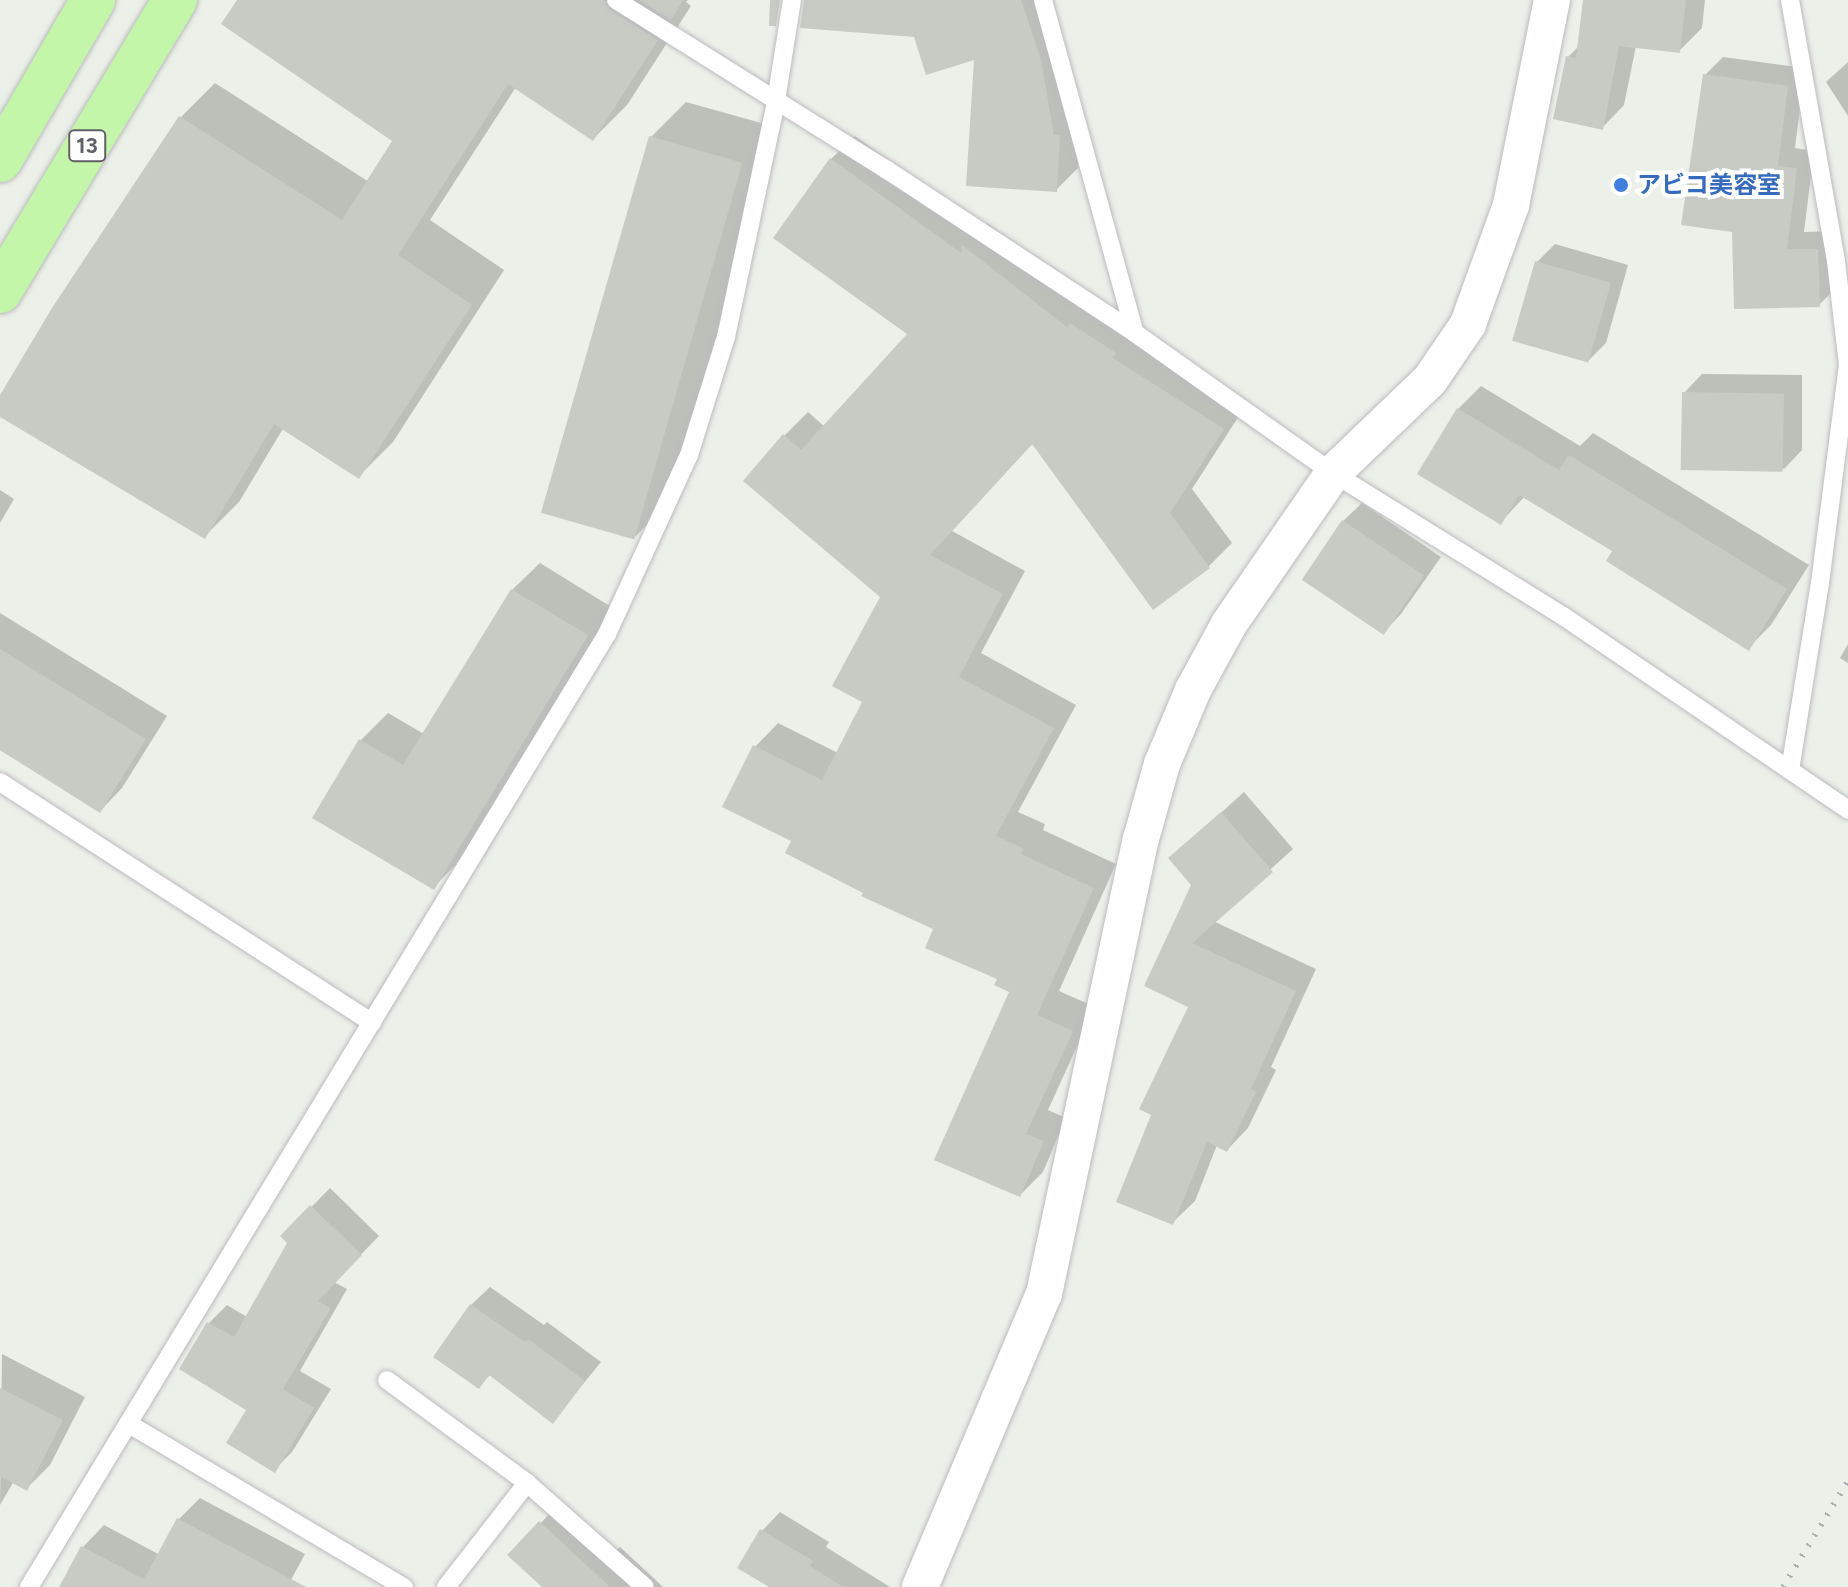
<!DOCTYPE html>
<html>
<head>
<meta charset="utf-8">
<style>
  body { margin:0 }
  #map { position:relative; width:1848px; height:1587px; overflow:hidden; background:#ebf0e8; font-family:Figtree,"Noto Sans JP",sans-serif }
  div>[style] { position:absolute }
  [style*='--x'] { left:calc(var(--x)*1px); top:calc(var(--y)*1px); width:calc(var(--w)*1px); rotate:calc(var(--a)*1deg) }
  .shadow>* { inset:0; background:#0003 }
  .building>* { inset:0; background:#c7cbc4; transform-origin:0 0 }
  .roads { filter:drop-shadow(0 0 2px #bdbac0) drop-shadow(0 0 2px #bdbac0) }
  .service>* { height:18px; margin:-9px; padding:0 9px; transform-origin:9px; border-radius:9px; background:#fff }
  .minor>* { height:36px; margin:-18px; padding:0 18px; transform-origin:18px; border-radius:18px; background:#fff }
  .trunk>* { height:44px; margin:-22px; padding:0 22px; transform-origin:22px; border-radius:22px; background:#c3f6a8 }
  .rail>* { height:6px; margin-top:-3px; transform-origin:0; background:repeating-linear-gradient(90deg,#b0afb1 0 2px,transparent 0 12px) }
  .dots>* { width:22px; height:22px; translate:-50% -50%; box-sizing:border-box; border:4px solid #fff; border-radius:50% }
  span { translate:-50% -50%; white-space:nowrap; text-align:center; line-height:1.15; -webkit-text-stroke:8px #fff; paint-order:stroke }
  .shield-label span { padding:2px 6px; background:#fff; border:2px solid; border-radius:6px; -webkit-text-stroke-width:0 }
  .shield-label { font-size:22px; color:#625f67; font-weight:700 }
  .shop-label { font-size:24px; color:#366cbe; font-weight:700 }
  .left { translate:0 -50%; text-align:left }
</style>
</head>
<body>
<div id="map">
  <div class="shadow">
    <i style="clip-path:polygon(239px 0,688px 0,686px 2px,691px 6px,627px 105px,593px 139px,516px 87px,430px 220px,504px 270px,393px 442px,359px 476px,284px 427px,239px 502px,204px 537px,0 414px,0 399px,181px 117px,215px 83px,369px 182px,395px 141px)"></i>
    <i style="clip-path:polygon(828px 0,1049px 0,1081px 115px,1078px 168px,1056px 190px,976px 57px)"></i>
    <i style="clip-path:polygon(1585px 0,1705px 0,1702px 28px,1679px 51px,1636px 46px,1624px 105px,1602px 128px,1568px 57px,1580px 45px)"></i>
    <i style="clip-path:polygon(1723px 57px,1805px 68px,1795px 148px,1814px 151px,1804px 232px,1836px 231px,1837px 287px,1819px 305px,1734px 230px,1705px 75px)"></i>
    <i style="clip-path:polygon(1848px 62px,1848px 116px,1826px 82px)"></i>
    <i style="clip-path:polygon(686px 102px,776px 127px,669px 502px,634px 538px,651px 137px)"></i>
    <i style="clip-path:polygon(855px 136px,982px 228px,987px 223px,1091px 304px,1246px 405px,1192px 489px,1232px 543px,1209px 566px,1154px 607px,1033px 443px,952px 531px,1025px 571px,981px 653px,1076px 705px,1018px 812px,1045px 824px,1043px 830px,1116px 864px,1059px 991px,1095px 1007px,1048px 1110px,1066px 1118px,1043px 1172px,1020px 1195px,1012px 991px,936px 928px,865px 892px,794px 840px,755px 747px,778px 723px,838px 753px,865px 702px,882px 597px,784px 436px,808px 412px,825px 427px,910px 333px,831px 159px)"></i>
    <i style="clip-path:polygon(1555px 244px,1628px 265px,1606px 343px,1588px 361px,1537px 262px)"></i>
    <i style="clip-path:polygon(1702px 374px,1802px 375px,1802px 450px,1784px 469px,1684px 393px)"></i>
    <i style="clip-path:polygon(1481px 386px,1580px 446px,1593px 433px,1809px 565px,1771px 625px,1748px 648px,1615px 551px,1525px 496px,1501px 522px,1458px 409px)"></i>
    <i style="clip-path:polygon(0 490px,14px 499px,0 523px)"></i>
    <i style="clip-path:polygon(1362px 503px,1441px 557px,1401px 614px,1383px 633px,1343px 521px)"></i>
    <i style="clip-path:polygon(540px 563px,613px 608px,460px 860px,433px 888px,315px 817px,361px 740px,388px 713px,424px 734px,512px 590px)"></i>
    <i style="clip-path:polygon(0 613px,167px 716px,122px 788px,100px 811px,0 750px)"></i>
    <i style="clip-path:polygon(1848px 644px,1848px 663px,1840px 658px)"></i>
    <i style="clip-path:polygon(1244px 792px,1293px 849px,1213px 921px,1316px 969px,1271px 1067px,1276px 1070px,1248px 1128px,1227px 1150px,1217px 1145px,1195px 1201px,1173px 1222px,1154px 1114px,1191px 1006px,1147px 986px,1194px 885px,1171px 858px)"></i>
    <i style="clip-path:polygon(330px 1188px,379px 1236px,334px 1282px,347px 1289px,300px 1371px,331px 1389px,292px 1452px,274px 1470px,249px 1409px,182px 1368px,209px 1323px,227px 1305px,247px 1317px,290px 1242px,283px 1236px)"></i>
    <i style="clip-path:polygon(490px 1287px,544px 1325px,547px 1322px,601px 1362px,553px 1421px,491px 1374px,479px 1386px,471px 1305px)"></i>
    <i style="clip-path:polygon(2px 1354px,85px 1397px,50px 1465px,27px 1488px,14px 1481px,0 1505px)"></i>
    <i style="clip-path:polygon(200px 1498px,305px 1554px,287px 1587px,61px 1587px,83px 1547px,104px 1525px,160px 1555px,179px 1519px)"></i>
    <i style="clip-path:polygon(559px 1504px,612px 1554px,620px 1547px,663px 1587px,545px 1587px,510px 1555px)"></i>
    <i style="clip-path:polygon(780px 1512px,829px 1542px,826px 1547px,890px 1587px,773px 1587px,762px 1531px)"></i>
  </div>
  <div class="building">
    <i style="clip-path:polygon(237px 0,604px 0,610px 10px,658px 40px,593px 141px,508px 84px,398px 255px,472px 305px,359px 479px,274px 424px,205px 539px,0 417px,0 395px,52px 308px,179px 116px,342px 220px,392px 141px,221px 24px)"></i>
    <i style="clip-path:polygon(639px 0,683px 0,671px 20px)"></i>
    <i style="clip-path:polygon(770px 0,780px 0,776px 26px,769px 26px)"></i>
    <i style="clip-path:polygon(804px 0,1021px 0,1041px 60px,1054px 135px,1060px 135px,1057px 192px,966px 186px,974px 60px,926px 75px,914px 37px,800px 28px)"></i>
    <i style="clip-path:polygon(1583px 0,1686px 0,1680px 53px,1619px 46px,1603px 130px,1553px 119px,1566px 56px,1576px 58px)"></i>
    <i style="clip-path:polygon(1703px 74px,1788px 86px,1778px 166px,1797px 168px,1787px 249px,1818px 249px,1820px 307px,1734px 309px,1732px 232px,1681px 225px)"></i>
    <i style="left:649px;top:136px;width:97px;height:392px;rotate:16deg"></i>
    <i style="clip-path:polygon(830px 158px,961px 253px,962px 245px,1067px 327px,1070px 323px,1116px 353px,1113px 358px,1224px 429px,1170px 513px,1210px 568px,1153px 610px,1032px 444px,930px 555px,1003px 594px,959px 677px,1054px 728px,996px 836px,1023px 848px,1021px 854px,1094px 888px,1037px 1015px,1073px 1031px,1026px 1134px,1044px 1141px,1020px 1197px,934px 1160px,1009px 992px,994px 985px,997px 979px,925px 948px,933px 929px,861px 896px,863px 893px,785px 853px,791px 841px,722px 807px,753px 745px,822px 780px,862px 702px,832px 686px,880px 597px,743px 481px,783px 434px,801px 450px,907px 334px,773px 238px)"></i>
    <i style="left:1535px;top:261px;width:79px;height:83px;rotate:16deg"></i>
    <i style="left:1682px;top:392px;width:102px;height:78px;rotate:1deg"></i>
    <i style="clip-path:polygon(1457px 408px,1559px 470px,1569px 455px,1787px 589px,1749px 651px,1606px 561px,1612px 551px,1519px 495px,1501px 525px,1417px 474px)"></i>
    <i style="left:1342px;top:520px;width:99px;height:72px;rotate:34deg"></i>
    <i style="clip-path:polygon(511px 589px,588px 635px,434px 890px,312px 818px,359px 739px,403px 765px)"></i>
    <i style="clip-path:polygon(0 649px,146px 739px,100px 813px,0 750px)"></i>
    <i style="clip-path:polygon(1221px 812px,1273px 872px,1192px 943px,1296px 991px,1251px 1089px,1256px 1092px,1227px 1152px,1207px 1142px,1173px 1225px,1116px 1202px,1151px 1115px,1139px 1109px,1188px 1007px,1144px 986px,1191px 885px,1168px 858px)"></i>
    <i style="clip-path:polygon(310px 1205px,362px 1255px,318px 1301px,331px 1308px,283px 1389px,314px 1408px,275px 1473px,226px 1443px,246px 1410px,179px 1369px,207px 1322px,234px 1337px,287px 1243px,280px 1236px)"></i>
    <i style="clip-path:polygon(470px 1304px,525px 1342px,528px 1339px,585px 1381px,553px 1424px,489px 1375px,479px 1389px,433px 1357px)"></i>
    <i style="clip-path:polygon(0 1388px,63px 1420px,27px 1491px,0 1476px)"></i>
    <i style="clip-path:polygon(177px 1518px,306px 1587px,59px 1587px,81px 1546px,144px 1579px)"></i>
    <i style="clip-path:polygon(539px 1521px,610px 1587px,542px 1587px,507px 1555px)"></i>
    <i style="clip-path:polygon(760px 1529px,813px 1561px,810px 1566px,843px 1587px,769px 1587px,737px 1568px)"></i>
  </div>
  <div class="roads">
    <div class="service">
      <i style="--x:616;--y:0;--w:320;--a:32.1"></i>
      <i style="--x:887;--y:170;--w:297;--a:33.3"></i>
      <i style="--x:1135;--y:333;--w:242;--a:35.3"></i>
      <i style="--x:1333;--y:473;--w:271;--a:31.9"></i>
      <i style="--x:1563;--y:616;--w:345;--a:34.2"></i>
      <i style="--x:1043;--y:0;--w:345;--a:74.6"></i>
      <i style="--x:1790;--y:770;--w:189;--a:-80.9"></i>
      <i style="--x:1820;--y:583;--w:220;--a:-82.7"></i>
      <i style="--x:1848;--y:365;--w:105;--a:-96.6"></i>
      <i style="--x:1836;--y:261;--w:265;--a:-100"></i>
      <i style="--x:0;--y:782;--w:443;--a:32.9"></i>
      <i style="--x:387;--y:1380;--w:174;--a:36.3"></i>
      <i style="--x:527;--y:1483;--w:157;--a:41.4"></i>
      <i style="--x:129;--y:1424;--w:320;--a:30.7"></i>
      <i style="--x:29;--y:1587;--w:1115;--a:-58.76"></i>
      <i style="--x:607;--y:634;--w:197;--a:-65.4"></i>
      <i style="--x:689;--y:455;--w:124;--a:-72.6"></i>
      <i style="--x:726;--y:337;--w:241;--a:-78"></i>
      <i style="--x:776;--y:101;--w:102;--a:-81"></i>
      <i style="--x:446;--y:1587;--w:132;--a:-52.1"></i>
    </div>
    <div class="minor">
      <i style="--x:920;--y:1587;--w:318;--a:-67.1"></i>
      <i style="--x:1044;--y:1294;--w:465;--a:-78"></i>
      <i style="--x:1141;--y:839;--w:78;--a:-74.4"></i>
      <i style="--x:1162;--y:764;--w:80;--a:-67.3"></i>
      <i style="--x:1193;--y:690;--w:75;--a:-61.4"></i>
      <i style="--x:1229;--y:624;--w:183;--a:-55.4"></i>
      <i style="--x:1333;--y:473;--w:134;--a:-43.8"></i>
      <i style="--x:1430;--y:380;--w:68;--a:-55.8"></i>
      <i style="--x:1468;--y:324;--w:127;--a:-70.1"></i>
      <i style="--x:1511;--y:205;--w:209;--a:-78.7"></i>
    </div>
    <div class="trunk">
      <i style="--x:0;--y:160;--w:185;--a:-59.8"></i>
      <i style="--x:0;--y:291;--w:340;--a:-59"></i>
    </div>
  </div>
  <div class="rail">
    <i style="--x:1783;--y:1587;--w:124;--a:-58.5"></i>
  </div>
  <div class="dots">
    <i style="left:1621px;top:185px;background:#3f7fe0"></i>
  </div>
  <div class="shield-label">
    <span style="left:87px;top:146px">13</span>
  </div>
  <div class="shop-label">
    <span class="left" style="left:1637px;top:185px">アビコ美容室</span>
  </div>
</div>
</body>
</html>
